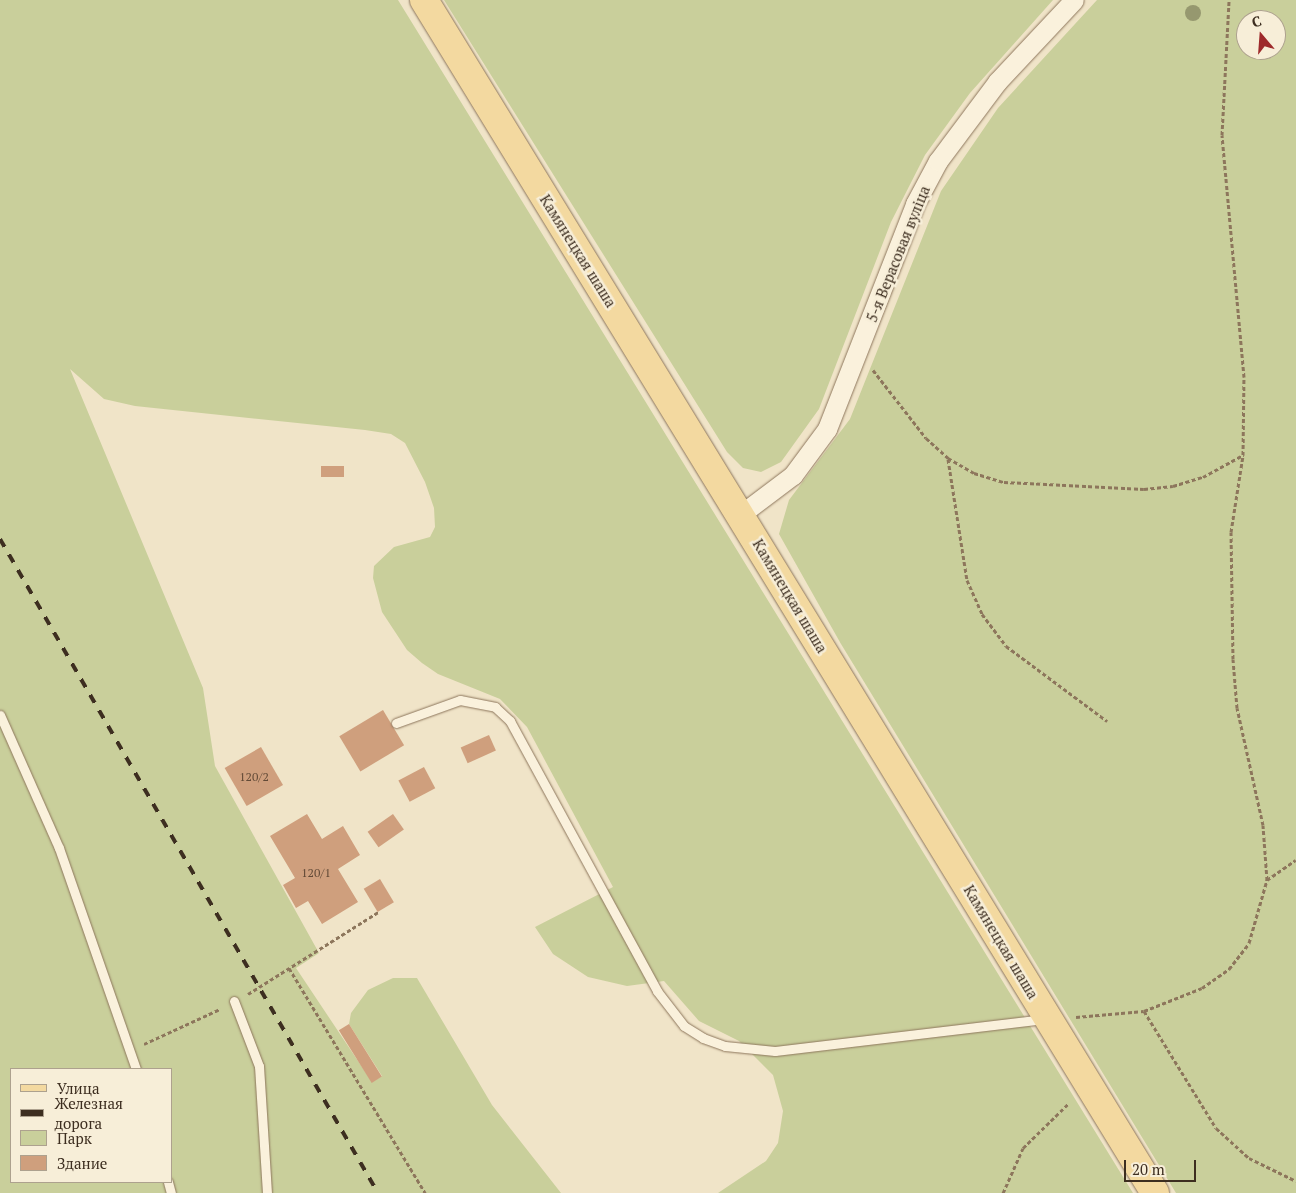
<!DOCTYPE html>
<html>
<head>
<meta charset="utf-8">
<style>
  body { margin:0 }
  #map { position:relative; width:1296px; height:1193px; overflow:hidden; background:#f0e4c8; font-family:"PT Serif",serif }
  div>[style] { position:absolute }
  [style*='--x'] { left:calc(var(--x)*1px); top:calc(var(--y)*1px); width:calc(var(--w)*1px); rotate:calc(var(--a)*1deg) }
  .green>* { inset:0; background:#c9cf9b }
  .building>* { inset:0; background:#cf9f7d; transform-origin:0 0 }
  .path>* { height:3px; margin-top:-1.5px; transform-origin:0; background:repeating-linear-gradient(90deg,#8d765c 0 4px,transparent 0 6.5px) }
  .roads { filter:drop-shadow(0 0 1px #8d765c) drop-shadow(0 0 1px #8d765c) }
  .service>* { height:9px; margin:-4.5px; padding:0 4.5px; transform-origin:4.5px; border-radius:4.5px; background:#faf1dc }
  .minor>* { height:19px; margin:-9.5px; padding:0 9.5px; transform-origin:9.5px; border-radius:9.5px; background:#faf1dc }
  .primary>* { height:28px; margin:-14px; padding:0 14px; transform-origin:14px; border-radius:14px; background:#f3d9a0 }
  .rail>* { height:4px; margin-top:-2px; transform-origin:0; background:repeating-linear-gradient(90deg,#3d2e20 0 9px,transparent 0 18px) }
  .trees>* { width:16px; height:16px; margin:-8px; border-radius:50%; background:#96986f }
  span { translate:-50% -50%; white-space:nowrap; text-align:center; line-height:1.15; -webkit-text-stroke:5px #f7eed8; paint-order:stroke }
  .number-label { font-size:12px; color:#624a37 }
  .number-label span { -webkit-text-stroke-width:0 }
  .street-label { font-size:15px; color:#3d2e20 }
  .legend { position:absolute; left:10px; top:1068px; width:162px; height:115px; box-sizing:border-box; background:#f7eed8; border:1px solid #ada18e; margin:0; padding:6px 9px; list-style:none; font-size:15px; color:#3d2e20 }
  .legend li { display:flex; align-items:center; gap:10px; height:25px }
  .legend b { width:25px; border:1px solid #ada18e }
  .north { position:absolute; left:1236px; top:10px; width:50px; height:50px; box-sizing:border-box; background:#f7eed8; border:1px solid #ada18e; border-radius:50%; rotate:342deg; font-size:14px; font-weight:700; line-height:20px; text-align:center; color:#3d2e20 }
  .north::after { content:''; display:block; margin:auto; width:18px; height:22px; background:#9e2a2b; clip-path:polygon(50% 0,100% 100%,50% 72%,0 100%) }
  .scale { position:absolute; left:1124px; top:1160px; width:72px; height:22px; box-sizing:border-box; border:2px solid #3d2e20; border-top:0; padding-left:6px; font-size:15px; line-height:18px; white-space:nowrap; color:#3d2e20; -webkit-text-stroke:4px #f7eed8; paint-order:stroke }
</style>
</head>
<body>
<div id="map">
  <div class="green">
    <i style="clip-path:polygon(evenodd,0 0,398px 0,1133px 1193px,718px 1193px,766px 1161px,778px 1143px,783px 1111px,773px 1075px,739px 1041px,699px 1021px,664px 981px,627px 986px,588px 977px,553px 954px,535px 927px,613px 887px,527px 727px,500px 699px,438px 674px,422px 663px,407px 650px,382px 612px,373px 578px,374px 566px,394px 547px,430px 537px,435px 527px,434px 508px,425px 482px,405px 443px,391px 434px,365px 430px,135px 406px,104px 399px,70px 369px,203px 688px,215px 766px,319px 953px,296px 968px,372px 1082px,382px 1076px,349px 1024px,351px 1013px,368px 990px,393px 978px,417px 978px,492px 1105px,561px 1193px,0 1193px,0 0,11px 1069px,171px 1069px,171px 1182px,11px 1182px,11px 1069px)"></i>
    <i style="clip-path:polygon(444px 0,1053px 0,970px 93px,925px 155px,891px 222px,819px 409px,781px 462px,761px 472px,743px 468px,727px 452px)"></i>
    <i style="clip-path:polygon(evenodd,1097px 0,1296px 0,1296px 1193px,1176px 1193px,841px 644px,779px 534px,789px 500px,850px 419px,941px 191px,998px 108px,1097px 0,1246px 20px,1276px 20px,1276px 50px,1246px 50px,1246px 20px)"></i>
  </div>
  <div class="building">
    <i style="left:344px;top:466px;width:11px;height:23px;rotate:90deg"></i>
    <i style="left:383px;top:710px;width:41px;height:51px;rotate:59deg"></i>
    <i style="left:489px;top:735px;width:17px;height:31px;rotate:66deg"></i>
    <i style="left:261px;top:747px;width:44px;height:42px;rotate:60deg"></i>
    <i style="left:424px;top:767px;width:24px;height:29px;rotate:62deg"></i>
    <i style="clip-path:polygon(307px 814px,322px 839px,343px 826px,360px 855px,338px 869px,358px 902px,322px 924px,308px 901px,296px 908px,283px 885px,295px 878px,270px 836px)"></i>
    <i style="left:393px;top:814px;width:19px;height:31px;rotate:55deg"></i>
    <i style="left:380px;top:879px;width:27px;height:19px;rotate:59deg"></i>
    <i style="left:349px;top:1024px;width:62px;height:12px;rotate:58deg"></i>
  </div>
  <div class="path">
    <i style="--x:873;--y:370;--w:86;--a:52.1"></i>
    <i style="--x:926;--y:438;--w:30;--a:42"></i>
    <i style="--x:948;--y:458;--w:30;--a:30"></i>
    <i style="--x:974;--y:473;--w:31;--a:17"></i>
    <i style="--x:1004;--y:482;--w:140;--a:2.9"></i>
    <i style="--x:1144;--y:489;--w:29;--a:-6"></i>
    <i style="--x:1173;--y:486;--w:31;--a:-17"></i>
    <i style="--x:1203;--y:477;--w:46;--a:-28.8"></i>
    <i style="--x:948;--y:459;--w:122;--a:81.1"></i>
    <i style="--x:967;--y:580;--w:37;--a:66"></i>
    <i style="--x:982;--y:614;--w:40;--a:53"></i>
    <i style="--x:1006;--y:646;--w:126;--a:36.6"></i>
    <i style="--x:1267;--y:880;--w:35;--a:-35"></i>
    <i style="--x:289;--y:968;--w:263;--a:58.8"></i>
    <i style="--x:248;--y:994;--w:154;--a:-32.2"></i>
    <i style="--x:1144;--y:1011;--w:137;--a:58.4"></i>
    <i style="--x:1216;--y:1128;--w:45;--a:42.3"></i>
    <i style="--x:1249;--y:1158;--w:52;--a:26.1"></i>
    <i style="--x:1076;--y:1017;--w:68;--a:-5"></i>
    <i style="--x:1144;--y:1011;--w:62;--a:-21.6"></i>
    <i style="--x:1202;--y:988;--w:33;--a:-35"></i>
    <i style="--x:1229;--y:969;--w:33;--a:-52"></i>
    <i style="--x:1249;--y:943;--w:66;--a:-74.1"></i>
    <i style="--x:1267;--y:880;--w:55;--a:-94.2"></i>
    <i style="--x:1263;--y:825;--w:120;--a:-102.5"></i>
    <i style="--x:1237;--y:708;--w:49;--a:-94.7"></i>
    <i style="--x:1233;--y:659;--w:127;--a:-90.9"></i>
    <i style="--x:1231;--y:532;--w:78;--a:-81.1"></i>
    <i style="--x:1243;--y:455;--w:78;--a:-89.3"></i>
    <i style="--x:1244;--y:377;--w:243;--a:-95.2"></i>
    <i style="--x:1222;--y:135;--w:135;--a:-87"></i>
    <i style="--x:144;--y:1044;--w:84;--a:-24.7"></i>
    <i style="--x:1003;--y:1193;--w:49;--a:-66"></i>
    <i style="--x:1023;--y:1148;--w:64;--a:-44.4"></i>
  </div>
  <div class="roads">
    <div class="service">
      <i style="--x:0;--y:715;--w:145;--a:66.1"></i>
      <i style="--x:59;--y:848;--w:234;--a:70.8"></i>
      <i style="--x:396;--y:723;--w:68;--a:-19.8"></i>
      <i style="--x:460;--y:700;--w:36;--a:11"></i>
      <i style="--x:495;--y:707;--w:21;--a:43"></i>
      <i style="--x:510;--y:721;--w:307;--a:61.4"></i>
      <i style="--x:657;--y:991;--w:44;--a:52.4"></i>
      <i style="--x:684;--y:1026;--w:22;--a:32"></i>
      <i style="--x:703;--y:1038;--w:23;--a:20"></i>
      <i style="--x:725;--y:1046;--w:50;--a:5.7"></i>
      <i style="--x:775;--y:1051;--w:271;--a:-6.8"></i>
      <i style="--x:234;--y:1001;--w:70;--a:69"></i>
      <i style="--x:259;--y:1066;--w:127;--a:86.4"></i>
      <i style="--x:168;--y:1182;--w:11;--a:75"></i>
    </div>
    <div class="minor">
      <i style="--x:740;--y:515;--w:66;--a:-37"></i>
      <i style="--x:793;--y:475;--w:57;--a:-53.5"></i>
      <i style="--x:827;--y:429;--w:242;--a:-68.6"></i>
      <i style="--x:915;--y:204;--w:49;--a:-61.9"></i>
      <i style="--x:938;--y:161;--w:99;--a:-53.2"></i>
      <i style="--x:997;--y:82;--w:112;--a:-46.8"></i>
    </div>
    <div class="primary">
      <i style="--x:424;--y:0;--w:1399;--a:58.5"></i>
    </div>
  </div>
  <div class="rail">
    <i style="--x:0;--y:539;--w:755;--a:59.97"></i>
  </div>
  <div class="trees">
    <i style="left:1193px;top:13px"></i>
  </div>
  <div class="number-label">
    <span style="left:254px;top:777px">120/2</span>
    <span style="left:316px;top:873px">120/1</span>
  </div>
  <div class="street-label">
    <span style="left:578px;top:251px;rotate:58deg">Камянецкая шаша</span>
    <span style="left:898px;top:254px;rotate:-68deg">5-я Верасовая вуліца</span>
    <span style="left:790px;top:596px;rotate:59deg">Камянецкая шаша</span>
    <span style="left:1001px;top:942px;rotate:59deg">Камянецкая шаша</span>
  </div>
  <ul class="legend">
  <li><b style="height:6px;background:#f3d9a0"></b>Улица</li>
  <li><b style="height:6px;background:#3d2e20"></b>Железная дорога</li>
  <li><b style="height:14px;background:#c9cf9b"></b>Парк</li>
  <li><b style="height:14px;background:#cf9f7d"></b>Здание</li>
  </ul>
  <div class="north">С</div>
  <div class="scale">20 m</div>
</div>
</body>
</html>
